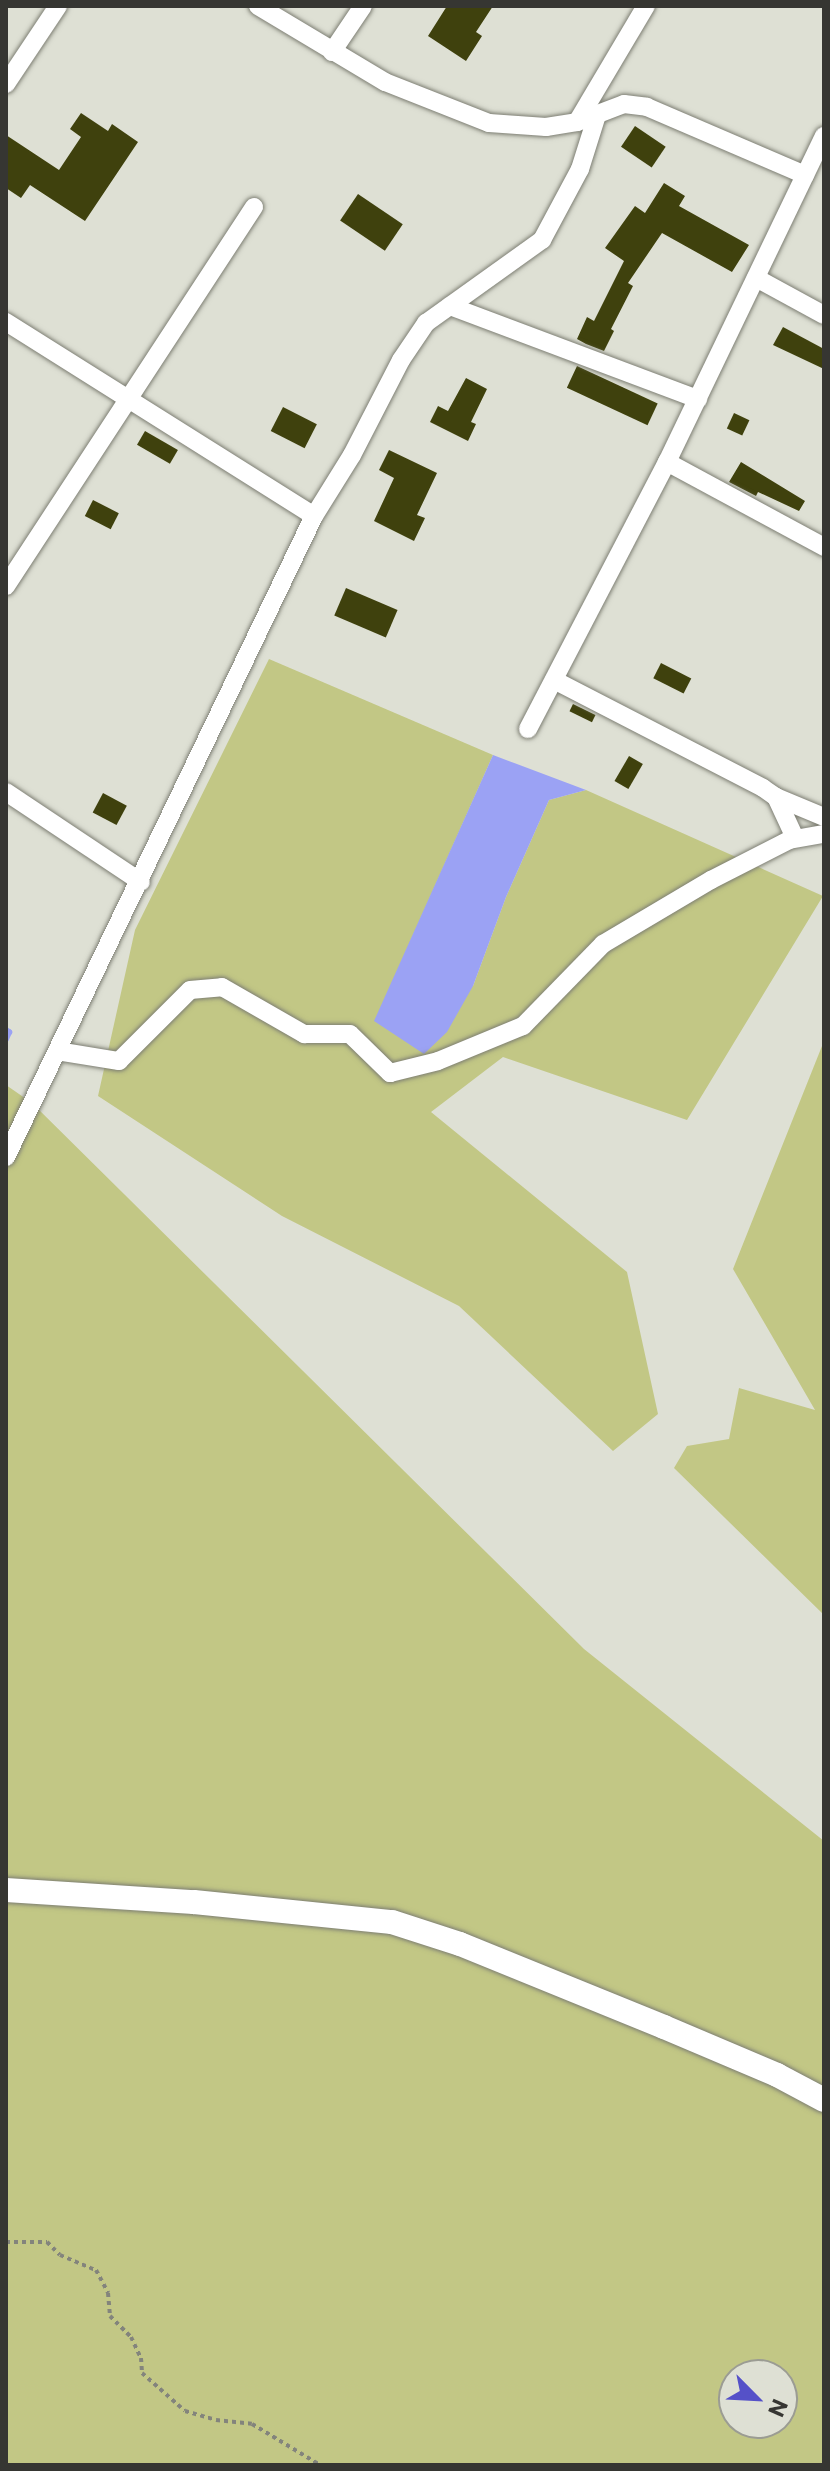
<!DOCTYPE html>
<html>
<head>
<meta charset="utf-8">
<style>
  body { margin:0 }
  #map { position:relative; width:830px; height:2471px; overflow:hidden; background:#dee0d4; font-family:Commissioner,sans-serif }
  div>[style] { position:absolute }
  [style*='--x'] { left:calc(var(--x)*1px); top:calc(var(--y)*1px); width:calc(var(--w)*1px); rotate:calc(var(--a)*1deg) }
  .green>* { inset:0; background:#c2c785 }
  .water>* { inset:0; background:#9ba2f4 }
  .stream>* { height:6px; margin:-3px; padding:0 3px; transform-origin:3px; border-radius:3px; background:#9ba2f4 }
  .building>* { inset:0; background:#3f410d; transform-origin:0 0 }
  .path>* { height:4px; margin-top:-2px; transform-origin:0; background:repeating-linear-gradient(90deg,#83847c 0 4px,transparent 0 8px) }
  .roads { filter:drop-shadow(0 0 2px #7d7e73) drop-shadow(0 0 2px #7d7e73) }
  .minor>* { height:18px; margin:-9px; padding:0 9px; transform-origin:9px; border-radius:9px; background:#fff }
  .secondary>* { height:24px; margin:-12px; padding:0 12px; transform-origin:12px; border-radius:12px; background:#fff }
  span { translate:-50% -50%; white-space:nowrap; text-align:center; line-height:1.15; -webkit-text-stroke:8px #dee0d4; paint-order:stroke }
  .frame { position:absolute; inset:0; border:8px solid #363632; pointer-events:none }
  .north { position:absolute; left:718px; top:2359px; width:80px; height:80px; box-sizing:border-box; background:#dee0d4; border:2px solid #9b9c93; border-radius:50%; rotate:114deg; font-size:22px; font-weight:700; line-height:32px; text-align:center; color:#363632 }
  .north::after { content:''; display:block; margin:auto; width:28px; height:36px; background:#5551c8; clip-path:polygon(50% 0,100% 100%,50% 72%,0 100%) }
</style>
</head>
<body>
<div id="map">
  <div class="green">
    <i style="clip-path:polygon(269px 659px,493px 755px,375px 1021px,473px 986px,506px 897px,549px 800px,586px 790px,823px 896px,687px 1120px,503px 1057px,431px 1112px,627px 1272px,658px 1414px,613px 1451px,459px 1306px,282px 1216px,98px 1096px,135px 930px)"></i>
    <i style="clip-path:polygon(824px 1041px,824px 1615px,674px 1468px,687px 1446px,729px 1439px,739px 1388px,815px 1410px,733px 1269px)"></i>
    <i style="clip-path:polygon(evenodd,6px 1085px,32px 1103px,584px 1649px,824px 1841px,824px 2465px,6px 2465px,6px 1085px,734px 2375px,782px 2375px,782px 2423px,734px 2423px,734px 2375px)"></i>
  </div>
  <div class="water">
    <i style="clip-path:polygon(493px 755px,586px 790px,549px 800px,506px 897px,473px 986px,447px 1032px,424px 1054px,374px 1021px)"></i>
  </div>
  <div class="stream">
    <i style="--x:6;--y:1030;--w:4;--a:34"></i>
    <i style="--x:9;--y:1032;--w:8;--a:113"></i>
  </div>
  <div class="building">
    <i style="clip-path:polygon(447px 6px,493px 6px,476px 32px,482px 36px,466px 61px,428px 36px)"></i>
    <i style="clip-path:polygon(81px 113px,108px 131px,112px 124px,138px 142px,85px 221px,30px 185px,21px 198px,6px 188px,6px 135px,59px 170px,81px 137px,70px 129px)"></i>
    <i style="left:635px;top:126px;width:37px;height:25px;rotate:34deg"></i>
    <i style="clip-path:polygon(664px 183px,685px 196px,679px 206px,749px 245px,732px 272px,662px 233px,628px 283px,633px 286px,611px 329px,614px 331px,604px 351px,586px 344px,577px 339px,587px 317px,594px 321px,624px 261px,605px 248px,635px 206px,645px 213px)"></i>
    <i style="left:358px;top:194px;width:54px;height:32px;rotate:34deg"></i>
    <i style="clip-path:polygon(783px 327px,824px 349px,824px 369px,773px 345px)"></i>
    <i style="left:577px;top:366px;width:89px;height:24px;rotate:25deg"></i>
    <i style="clip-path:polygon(466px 378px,487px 389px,471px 422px,476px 424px,468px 441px,430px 422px,438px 406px,448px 411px)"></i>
    <i style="left:283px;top:407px;width:38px;height:27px;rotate:27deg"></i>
    <i style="left:734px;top:413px;width:17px;height:17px;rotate:25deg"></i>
    <i style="left:145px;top:431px;width:38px;height:16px;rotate:30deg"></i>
    <i style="clip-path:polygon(389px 450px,437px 473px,417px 515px,425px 518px,414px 541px,374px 521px,394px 478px,379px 470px)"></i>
    <i style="clip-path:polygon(741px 462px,805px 501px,799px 511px,758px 492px,756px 496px,729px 482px)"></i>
    <i style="left:93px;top:500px;width:29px;height:18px;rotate:27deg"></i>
    <i style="left:346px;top:588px;width:56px;height:30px;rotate:23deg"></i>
    <i style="left:661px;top:663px;width:34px;height:17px;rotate:27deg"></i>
    <i style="left:573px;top:704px;width:25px;height:8px;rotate:26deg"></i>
    <i style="left:629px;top:756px;width:16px;height:29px;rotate:30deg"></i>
    <i style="left:103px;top:793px;width:27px;height:22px;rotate:28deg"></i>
  </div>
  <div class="path">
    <i style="--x:6;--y:2242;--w:41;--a:0"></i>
    <i style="--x:47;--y:2242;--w:18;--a:45"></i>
    <i style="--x:60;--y:2255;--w:39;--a:23"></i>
    <i style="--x:96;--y:2270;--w:26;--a:62"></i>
    <i style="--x:108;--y:2293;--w:23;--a:85"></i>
    <i style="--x:110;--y:2316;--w:30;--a:45"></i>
    <i style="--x:131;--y:2337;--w:23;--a:65"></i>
    <i style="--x:141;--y:2358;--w:15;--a:86"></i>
    <i style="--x:142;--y:2373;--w:57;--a:41.5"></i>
    <i style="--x:185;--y:2411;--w:32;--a:16"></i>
    <i style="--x:216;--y:2420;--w:36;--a:6"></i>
    <i style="--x:252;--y:2424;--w:79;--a:31.1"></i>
  </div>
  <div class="roads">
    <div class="minor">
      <i style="--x:258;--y:6;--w:148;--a:30.9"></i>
      <i style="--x:385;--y:82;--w:112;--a:21.5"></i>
      <i style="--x:489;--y:123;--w:57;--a:4"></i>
      <i style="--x:546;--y:127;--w:31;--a:-9"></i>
      <i style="--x:577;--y:122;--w:50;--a:-21"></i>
      <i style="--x:624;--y:104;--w:23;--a:7"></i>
      <i style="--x:647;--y:107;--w:172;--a:23.3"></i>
      <i style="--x:332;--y:52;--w:55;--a:-56"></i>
      <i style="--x:6;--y:84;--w:94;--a:-56.3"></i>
      <i style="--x:577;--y:122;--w:135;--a:-59.3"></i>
      <i style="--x:756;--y:278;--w:77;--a:28.6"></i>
      <i style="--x:450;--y:306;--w:265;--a:20.6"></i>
      <i style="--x:6;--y:322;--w:364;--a:32.2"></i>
      <i style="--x:667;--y:462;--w:179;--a:28.4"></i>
      <i style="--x:6;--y:586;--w:453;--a:-56.8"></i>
      <i style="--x:554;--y:680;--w:235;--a:27.3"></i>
      <i style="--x:763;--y:788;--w:16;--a:35"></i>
      <i style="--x:776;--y:797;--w:45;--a:65.1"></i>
      <i style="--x:528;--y:729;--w:301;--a:-62.5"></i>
      <i style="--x:667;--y:462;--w:362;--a:-64.3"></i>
      <i style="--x:6;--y:792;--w:162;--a:33.7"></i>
      <i style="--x:776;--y:797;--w:52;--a:22.6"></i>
      <i style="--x:57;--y:1051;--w:63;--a:9.2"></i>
      <i style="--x:119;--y:1061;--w:100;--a:-45"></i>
      <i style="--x:190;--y:990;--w:32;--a:-5"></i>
      <i style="--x:222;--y:987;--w:95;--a:29.8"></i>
      <i style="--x:304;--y:1034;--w:46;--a:0"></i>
      <i style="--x:350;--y:1034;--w:56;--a:44.3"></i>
      <i style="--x:390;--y:1073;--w:49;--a:-14"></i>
      <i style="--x:438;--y:1061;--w:92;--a:-22.4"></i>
      <i style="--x:523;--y:1026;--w:115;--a:-45.7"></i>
      <i style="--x:603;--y:944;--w:126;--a:-30.7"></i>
      <i style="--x:711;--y:880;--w:88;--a:-27.1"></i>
      <i style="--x:789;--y:840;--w:36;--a:-10"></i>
      <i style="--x:6;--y:1157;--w:711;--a:-64.34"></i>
      <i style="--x:314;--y:516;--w:72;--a:-58.1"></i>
      <i style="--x:352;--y:455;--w:107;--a:-62.7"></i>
      <i style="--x:401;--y:360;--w:45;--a:-56"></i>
      <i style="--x:426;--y:323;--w:143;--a:-35.6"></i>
      <i style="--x:542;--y:240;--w:81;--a:-61.8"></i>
      <i style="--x:580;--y:169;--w:57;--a:-72.5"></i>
    </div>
    <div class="secondary">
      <i style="--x:6;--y:1890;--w:188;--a:3.7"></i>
      <i style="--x:194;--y:1902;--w:199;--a:5.8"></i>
      <i style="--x:392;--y:1922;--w:71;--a:17.9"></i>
      <i style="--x:460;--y:1944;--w:220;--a:22.1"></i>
      <i style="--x:664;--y:2027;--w:123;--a:23"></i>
      <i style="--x:777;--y:2075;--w:53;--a:28"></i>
    </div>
  </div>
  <div class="frame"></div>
  <div class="north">N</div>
</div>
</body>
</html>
